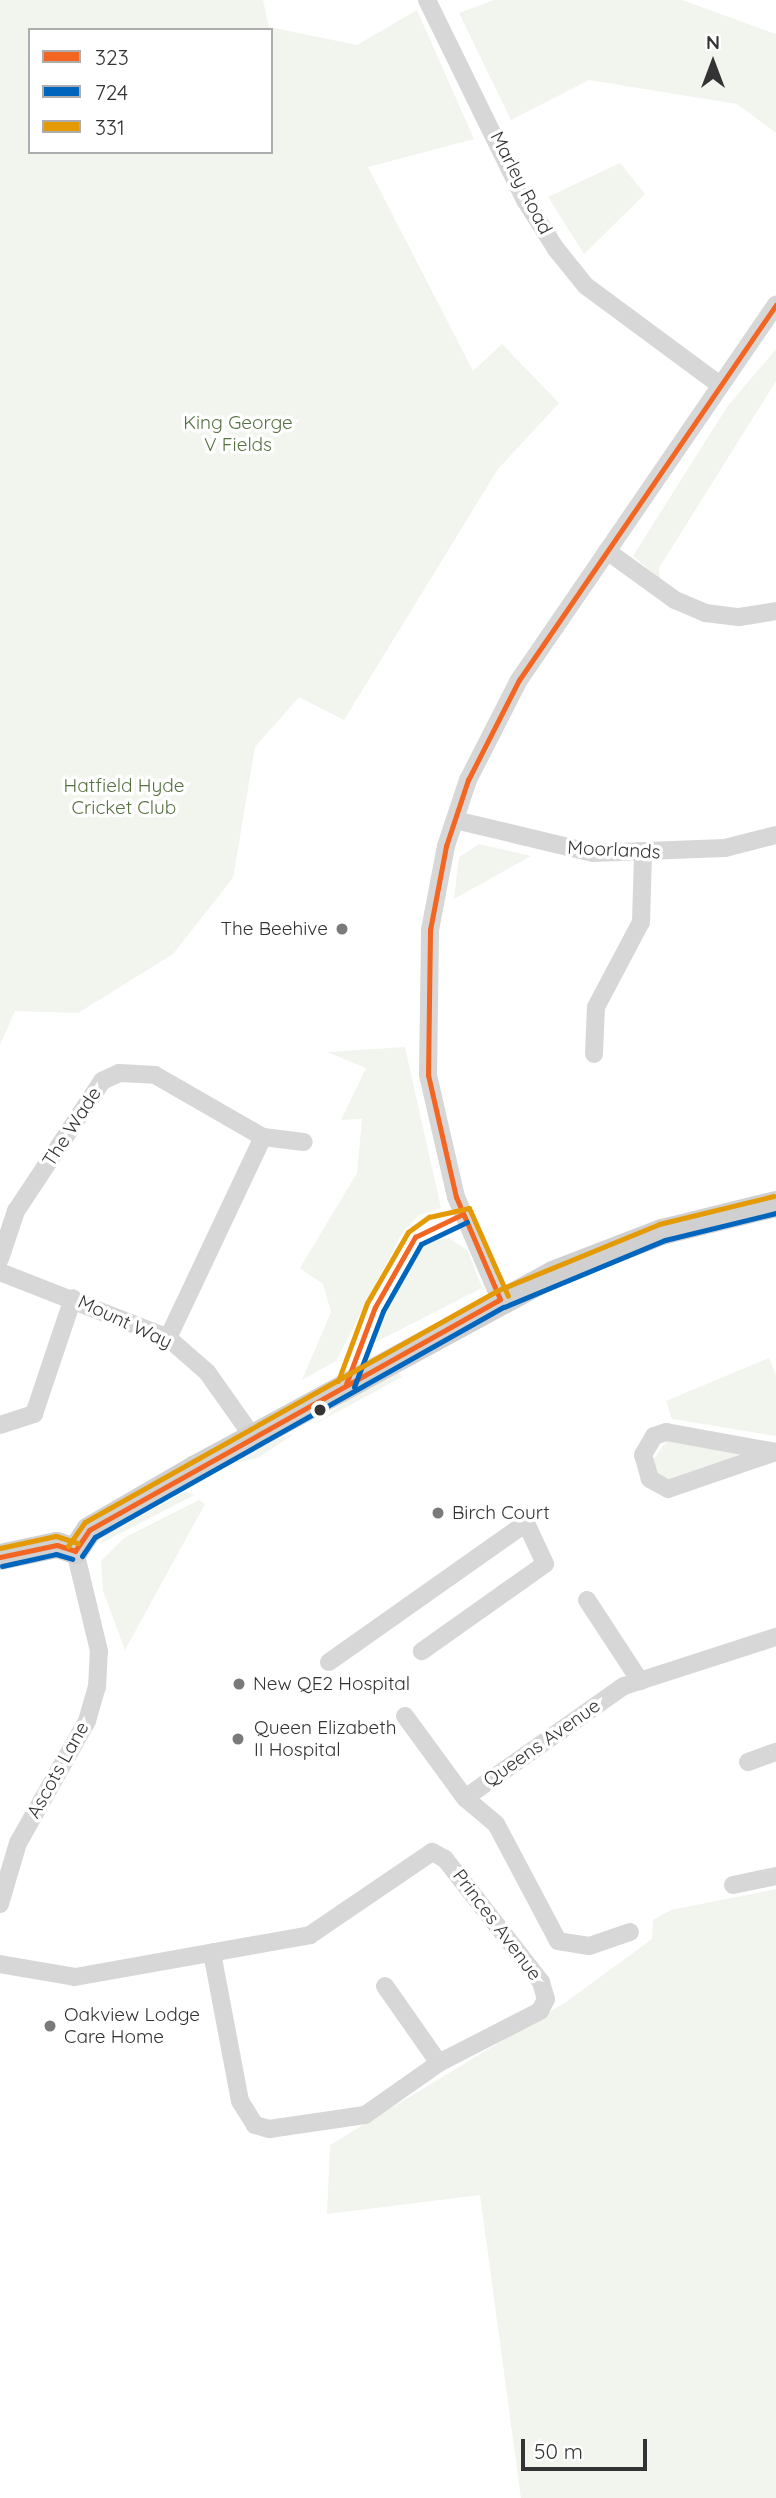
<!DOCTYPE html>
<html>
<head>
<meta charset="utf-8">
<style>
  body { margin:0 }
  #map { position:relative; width:776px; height:2498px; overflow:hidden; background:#fff; font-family:Quicksand,sans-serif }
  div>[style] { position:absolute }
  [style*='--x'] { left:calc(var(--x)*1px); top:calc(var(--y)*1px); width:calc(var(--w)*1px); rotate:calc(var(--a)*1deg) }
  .green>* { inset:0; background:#f1f5ed }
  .street>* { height:18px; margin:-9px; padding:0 9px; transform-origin:9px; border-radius:9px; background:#d7d7d7 }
  .secondary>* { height:26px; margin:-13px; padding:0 13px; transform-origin:13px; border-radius:13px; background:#d0d0d0 }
  .bus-1>* { height:5px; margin:-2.5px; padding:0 2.5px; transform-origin:2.5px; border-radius:2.5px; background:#f26522 }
  .bus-2>* { height:5px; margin:-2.5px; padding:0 2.5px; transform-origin:2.5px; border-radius:2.5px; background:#0065bd }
  .bus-3>* { height:5px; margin:-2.5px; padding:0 2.5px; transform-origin:2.5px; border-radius:2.5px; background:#e39a05 }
  .dots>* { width:19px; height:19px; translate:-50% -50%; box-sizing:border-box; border:4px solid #fff; border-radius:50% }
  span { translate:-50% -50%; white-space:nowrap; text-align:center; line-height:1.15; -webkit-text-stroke:7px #fff; paint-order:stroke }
  .street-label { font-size:19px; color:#333 }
  .park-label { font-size:19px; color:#56703f }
  .poi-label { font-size:19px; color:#333 }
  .right { translate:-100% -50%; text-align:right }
  .left { translate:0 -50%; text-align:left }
  .legend { position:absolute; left:28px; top:28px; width:245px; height:126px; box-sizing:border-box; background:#fff; border:2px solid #adadad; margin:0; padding:9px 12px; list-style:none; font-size:21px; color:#333 }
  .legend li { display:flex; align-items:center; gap:14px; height:35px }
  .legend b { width:35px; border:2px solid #adadad }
  .north { position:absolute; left:678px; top:28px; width:70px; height:70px; -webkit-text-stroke:5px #fff; paint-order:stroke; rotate:0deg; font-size:19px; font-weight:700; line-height:28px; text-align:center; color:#333 }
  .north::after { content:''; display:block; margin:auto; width:24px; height:32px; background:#333; clip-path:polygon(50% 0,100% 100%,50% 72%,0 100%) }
  .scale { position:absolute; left:521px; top:2439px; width:126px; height:32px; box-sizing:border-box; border:4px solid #333; border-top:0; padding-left:9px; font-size:21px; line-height:24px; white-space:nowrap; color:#333; -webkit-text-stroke:5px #fff; paint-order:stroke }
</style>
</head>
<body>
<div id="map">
  <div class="green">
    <i style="clip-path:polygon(evenodd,0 0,263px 0,269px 27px,357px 45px,417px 10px,474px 139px,368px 167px,473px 371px,502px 344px,559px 403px,498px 469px,344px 720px,299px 697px,255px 747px,233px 878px,173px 954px,78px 1013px,15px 1011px,0 1045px,0 0,30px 30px,271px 30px,271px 152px,30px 152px,30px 30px)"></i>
    <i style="clip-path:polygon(494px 0,682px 0,776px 34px,776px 133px,737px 104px,589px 80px,511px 120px,459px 13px)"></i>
    <i style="clip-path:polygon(620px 163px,645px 194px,584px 254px,548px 197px)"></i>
    <i style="clip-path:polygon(776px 349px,776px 381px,659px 568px,660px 579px,633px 556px,727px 407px)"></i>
    <i style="clip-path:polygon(479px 844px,531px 856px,454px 899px,459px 857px)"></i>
    <i style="clip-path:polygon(405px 1047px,441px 1208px,419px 1215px,402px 1233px,336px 1361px,302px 1380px,331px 1312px,323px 1284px,300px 1268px,357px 1173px,362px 1119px,341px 1120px,366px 1068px,327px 1052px)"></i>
    <i style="clip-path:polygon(449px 1238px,468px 1251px,482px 1288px,368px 1346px,418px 1244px)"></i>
    <i style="clip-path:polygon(769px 1358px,776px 1375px,776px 1436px,672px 1419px,666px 1401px)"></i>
    <i style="clip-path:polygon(396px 1369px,402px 1377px,313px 1425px,369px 1384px)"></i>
    <i style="clip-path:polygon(294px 1434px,258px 1458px,231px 1464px,276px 1439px)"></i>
    <i style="clip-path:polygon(667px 1441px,744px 1454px,669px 1480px,658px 1476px,652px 1461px)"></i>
    <i style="clip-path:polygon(186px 1491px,194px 1495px,100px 1544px,105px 1535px)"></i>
    <i style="clip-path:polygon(199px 1500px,205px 1504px,125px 1650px,103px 1591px,101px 1561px,124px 1538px)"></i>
    <i style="clip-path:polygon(776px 1889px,776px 2498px,521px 2498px,480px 2195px,327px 2214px,330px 2145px,566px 2002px,652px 1939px,653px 1920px,671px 1910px)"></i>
  </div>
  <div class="street">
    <i style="--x:427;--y:0;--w:223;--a:63.9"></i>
    <i style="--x:525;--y:200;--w:58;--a:57.7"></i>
    <i style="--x:556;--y:249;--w:48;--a:51"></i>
    <i style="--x:586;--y:286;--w:167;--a:36.5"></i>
    <i style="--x:607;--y:551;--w:84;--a:35.8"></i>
    <i style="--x:675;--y:600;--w:33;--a:23"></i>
    <i style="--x:705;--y:613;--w:34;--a:7"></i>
    <i style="--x:739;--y:617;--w:37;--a:-9"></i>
    <i style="--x:455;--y:820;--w:142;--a:13.4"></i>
    <i style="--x:593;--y:853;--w:132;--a:-2.2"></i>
    <i style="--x:725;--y:848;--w:53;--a:-14.3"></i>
    <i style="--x:594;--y:1054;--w:47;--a:-87.6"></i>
    <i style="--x:596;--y:1007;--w:96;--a:-62.1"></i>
    <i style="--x:641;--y:922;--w:67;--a:-88.3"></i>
    <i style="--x:263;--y:1137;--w:41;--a:7"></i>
    <i style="--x:0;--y:1259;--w:51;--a:-71.6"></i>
    <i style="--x:16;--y:1211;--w:156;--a:-56.5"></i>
    <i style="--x:102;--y:1081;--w:19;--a:-25"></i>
    <i style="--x:119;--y:1073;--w:36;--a:3"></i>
    <i style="--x:155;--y:1075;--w:125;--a:29.9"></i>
    <i style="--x:263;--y:1137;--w:222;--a:115.3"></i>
    <i style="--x:0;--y:1272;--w:180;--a:21.4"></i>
    <i style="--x:168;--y:1338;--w:52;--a:41.1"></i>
    <i style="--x:207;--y:1372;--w:80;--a:54.7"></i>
    <i style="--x:500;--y:1299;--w:111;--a:-113.3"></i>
    <i style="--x:456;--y:1197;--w:125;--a:-102.9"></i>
    <i style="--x:428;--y:1075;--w:145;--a:-89.2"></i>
    <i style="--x:430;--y:930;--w:86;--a:-79.2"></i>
    <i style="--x:446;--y:846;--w:70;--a:-71.6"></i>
    <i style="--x:468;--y:780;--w:112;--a:-63"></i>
    <i style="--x:519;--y:680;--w:455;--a:-55.6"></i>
    <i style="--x:0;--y:1425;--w:36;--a:-18"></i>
    <i style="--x:34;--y:1414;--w:122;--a:-71.4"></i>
    <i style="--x:666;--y:1432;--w:112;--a:10.3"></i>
    <i style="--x:776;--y:1452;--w:114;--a:161.1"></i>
    <i style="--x:668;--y:1489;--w:21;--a:-151"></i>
    <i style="--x:650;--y:1479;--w:25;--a:-106"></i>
    <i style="--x:643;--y:1455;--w:22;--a:-60"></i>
    <i style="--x:654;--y:1436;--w:13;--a:-18"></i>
    <i style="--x:587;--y:1600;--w:97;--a:56.8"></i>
    <i style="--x:329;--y:1662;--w:241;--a:-35.2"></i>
    <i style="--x:526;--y:1523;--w:45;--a:65.1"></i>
    <i style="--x:545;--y:1564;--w:151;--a:144.7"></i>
    <i style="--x:405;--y:1716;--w:102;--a:53.8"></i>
    <i style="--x:748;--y:1762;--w:30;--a:-20"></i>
    <i style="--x:733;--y:1885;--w:44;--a:-11.8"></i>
    <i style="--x:0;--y:1904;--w:64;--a:-73.6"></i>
    <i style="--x:18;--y:1843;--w:140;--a:-60.5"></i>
    <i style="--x:87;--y:1721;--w:35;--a:-74"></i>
    <i style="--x:97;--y:1687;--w:36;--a:-87"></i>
    <i style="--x:99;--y:1651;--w:103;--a:-103.5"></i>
    <i style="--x:630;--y:1932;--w:43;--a:161.1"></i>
    <i style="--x:589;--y:1946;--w:31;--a:-171"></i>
    <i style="--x:558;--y:1941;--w:132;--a:-117.9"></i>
    <i style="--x:496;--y:1824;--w:40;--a:-140"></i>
    <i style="--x:465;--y:1798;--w:194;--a:-35.2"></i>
    <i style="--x:624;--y:1686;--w:160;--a:-17.9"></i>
    <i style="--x:0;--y:1964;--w:76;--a:9.8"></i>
    <i style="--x:75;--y:1977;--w:239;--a:-10.1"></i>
    <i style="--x:310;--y:1935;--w:148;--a:-34.2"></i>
    <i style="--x:432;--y:1852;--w:15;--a:28"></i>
    <i style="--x:445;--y:1859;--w:156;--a:52"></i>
    <i style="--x:541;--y:1982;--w:18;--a:74"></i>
    <i style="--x:546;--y:1999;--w:13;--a:117"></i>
    <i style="--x:540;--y:2011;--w:114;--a:152.8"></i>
    <i style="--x:439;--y:2063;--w:90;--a:144.9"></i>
    <i style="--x:365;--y:2115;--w:97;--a:171.7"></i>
    <i style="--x:269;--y:2129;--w:15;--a:-164"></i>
    <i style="--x:255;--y:2125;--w:28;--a:-122"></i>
    <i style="--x:240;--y:2101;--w:151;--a:-100.7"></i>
    <i style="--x:385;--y:1986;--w:94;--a:55"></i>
  </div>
  <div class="secondary">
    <i style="--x:0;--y:1557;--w:58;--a:-11.9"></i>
    <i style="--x:57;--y:1545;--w:19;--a:18"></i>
    <i style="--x:75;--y:1551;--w:25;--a:-56"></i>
    <i style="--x:89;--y:1530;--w:124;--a:-30.1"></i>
    <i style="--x:196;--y:1468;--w:406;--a:-28.5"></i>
    <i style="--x:553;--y:1274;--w:117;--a:-21.1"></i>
    <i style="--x:662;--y:1232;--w:117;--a:-13.8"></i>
  </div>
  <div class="bus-1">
    <i style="--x:346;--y:1384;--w:82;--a:-69.4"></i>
    <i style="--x:375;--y:1307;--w:81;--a:-60.3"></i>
    <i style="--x:415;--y:1237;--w:53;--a:-25.6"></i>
    <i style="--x:75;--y:1551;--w:25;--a:-56"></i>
    <i style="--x:89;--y:1530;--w:471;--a:-29.3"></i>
    <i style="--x:500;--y:1299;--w:111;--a:-113.3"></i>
    <i style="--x:456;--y:1197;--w:125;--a:-102.9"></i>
    <i style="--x:428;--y:1075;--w:145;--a:-89.2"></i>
    <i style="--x:430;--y:930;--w:86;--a:-79.2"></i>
    <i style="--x:446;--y:846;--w:70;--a:-71.6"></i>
    <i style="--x:468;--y:780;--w:112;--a:-63"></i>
    <i style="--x:519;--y:680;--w:455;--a:-55.6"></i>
    <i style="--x:0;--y:1557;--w:58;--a:-11.9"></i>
    <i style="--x:57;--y:1545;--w:19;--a:18"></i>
  </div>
  <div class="bus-2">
    <i style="--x:354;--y:1387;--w:81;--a:-69.1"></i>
    <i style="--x:383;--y:1311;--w:77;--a:-60.4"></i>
    <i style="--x:421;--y:1244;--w:51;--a:-25.6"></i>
    <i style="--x:82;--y:1556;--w:23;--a:-56"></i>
    <i style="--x:95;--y:1537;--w:469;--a:-29.4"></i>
    <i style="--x:504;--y:1307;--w:174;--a:-22.6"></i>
    <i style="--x:665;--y:1240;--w:114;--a:-13.7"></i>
    <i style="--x:2;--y:1566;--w:55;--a:-12.5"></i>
    <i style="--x:56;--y:1554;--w:17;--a:17"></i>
  </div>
  <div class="bus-3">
    <i style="--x:338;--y:1381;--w:83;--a:-69.6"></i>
    <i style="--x:367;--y:1303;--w:82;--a:-60"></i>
    <i style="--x:408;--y:1232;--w:26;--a:-36"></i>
    <i style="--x:429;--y:1217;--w:41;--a:-12.7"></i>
    <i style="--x:469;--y:1208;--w:96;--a:66.1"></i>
    <i style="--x:68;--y:1546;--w:29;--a:-55"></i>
    <i style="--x:85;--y:1522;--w:471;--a:-29.3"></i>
    <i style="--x:496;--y:1291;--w:176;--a:-22.3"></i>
    <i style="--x:659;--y:1224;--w:118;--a:-13.7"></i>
    <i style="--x:0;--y:1548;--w:57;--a:-12.1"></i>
    <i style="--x:56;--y:1536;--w:23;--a:18"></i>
  </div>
  <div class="dots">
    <i style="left:342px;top:929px;background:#7a7a7a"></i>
    <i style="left:320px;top:1410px;background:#333"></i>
    <i style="left:438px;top:1513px;background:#7a7a7a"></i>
    <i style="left:239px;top:1684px;background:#7a7a7a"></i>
    <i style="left:238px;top:1739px;background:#7a7a7a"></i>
    <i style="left:50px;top:2026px;background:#7a7a7a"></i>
  </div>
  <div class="street-label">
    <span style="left:521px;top:183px;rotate:63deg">Marley Road</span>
    <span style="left:614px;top:850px;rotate:3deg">Moorlands</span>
    <span style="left:72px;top:1127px;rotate:-57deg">The Wade</span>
    <span style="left:125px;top:1322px;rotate:25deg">Mount Way</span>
    <span style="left:542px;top:1743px;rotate:-35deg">Queens Avenue</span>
    <span style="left:58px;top:1770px;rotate:-61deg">Ascots Lane</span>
    <span style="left:497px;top:1925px;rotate:53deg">Princes Avenue</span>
  </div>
  <div class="park-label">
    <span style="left:238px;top:434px">King George<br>V Fields</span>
    <span style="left:124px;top:797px">Hatfield Hyde<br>Cricket Club</span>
  </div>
  <div class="poi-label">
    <span class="right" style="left:328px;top:929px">The Beehive</span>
    <span class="left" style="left:452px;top:1513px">Birch Court</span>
    <span class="left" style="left:253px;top:1684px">New QE2 Hospital</span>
    <span class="left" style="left:254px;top:1739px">Queen Elizabeth<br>II Hospital</span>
    <span class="left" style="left:64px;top:2026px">Oakview Lodge<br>Care Home</span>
  </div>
  <ul class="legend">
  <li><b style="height:9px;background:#f26522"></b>323</li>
  <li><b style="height:9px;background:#0065bd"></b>724</li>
  <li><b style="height:9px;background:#e39a05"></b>331</li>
  </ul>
  <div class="north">N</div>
  <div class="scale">50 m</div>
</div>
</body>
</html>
